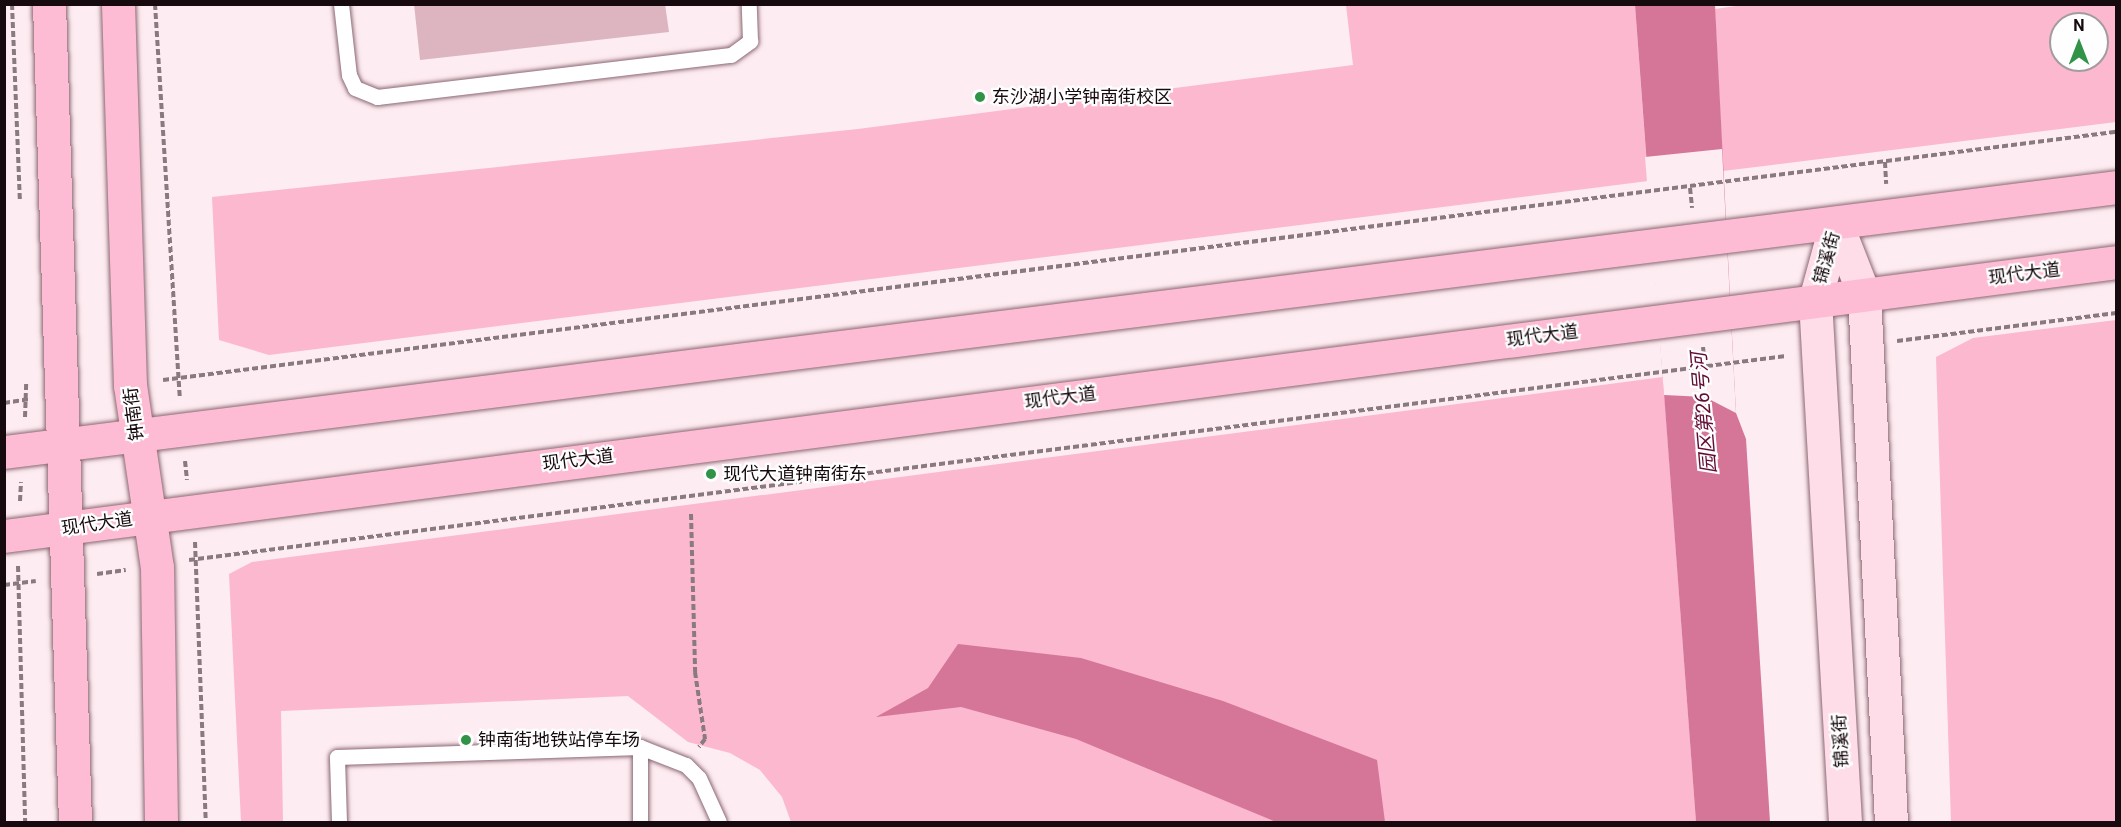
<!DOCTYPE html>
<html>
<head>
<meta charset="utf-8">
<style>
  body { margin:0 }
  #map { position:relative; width:2121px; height:827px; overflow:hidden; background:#fdecf1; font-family:Roboto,"Noto Sans SC",sans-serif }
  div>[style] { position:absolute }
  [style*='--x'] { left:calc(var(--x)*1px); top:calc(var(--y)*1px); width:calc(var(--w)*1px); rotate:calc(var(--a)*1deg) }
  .green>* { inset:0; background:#fbb8ce }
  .water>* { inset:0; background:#d57698 }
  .pier>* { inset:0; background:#fdecf1 }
  .building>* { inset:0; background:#dcb5c1 }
  .path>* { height:4px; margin-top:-2px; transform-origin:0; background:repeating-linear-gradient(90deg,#897a7f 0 6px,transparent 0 9px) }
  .roads { filter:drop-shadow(0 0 2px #8b6772) drop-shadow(0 0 2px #8b6772) }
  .service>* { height:15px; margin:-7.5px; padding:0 7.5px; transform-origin:7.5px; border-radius:7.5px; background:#fff }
  .secondary>* { height:33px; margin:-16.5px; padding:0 16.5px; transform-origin:16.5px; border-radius:16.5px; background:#fedde9 }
  .primary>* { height:33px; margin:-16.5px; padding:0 16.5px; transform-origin:16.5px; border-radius:16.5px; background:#fdbcd3 }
  .dots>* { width:16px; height:16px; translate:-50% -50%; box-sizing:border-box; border:3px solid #fefefe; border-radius:50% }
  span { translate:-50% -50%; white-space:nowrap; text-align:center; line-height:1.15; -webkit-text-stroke:4.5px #fefefe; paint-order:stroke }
  .poi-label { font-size:18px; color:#170a0e }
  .left { translate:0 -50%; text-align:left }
  .street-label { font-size:18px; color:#170a0e }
  .water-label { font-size:20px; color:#620b35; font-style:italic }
  .frame { position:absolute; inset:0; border:6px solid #170a0e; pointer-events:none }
  .north { position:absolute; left:2049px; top:12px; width:60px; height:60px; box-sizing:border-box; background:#fefefe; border:2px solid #a29c9e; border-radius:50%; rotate:0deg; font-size:16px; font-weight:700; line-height:24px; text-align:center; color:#170a0e }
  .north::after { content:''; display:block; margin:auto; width:21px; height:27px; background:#309348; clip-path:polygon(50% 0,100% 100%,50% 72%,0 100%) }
</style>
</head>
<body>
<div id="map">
  <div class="green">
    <i style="clip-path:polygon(evenodd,1750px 4px,2116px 5px,2116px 122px,1723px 171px,1715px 9px,1750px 4px,2061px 24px,2097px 24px,2097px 60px,2061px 60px,2061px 24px)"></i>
    <i style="clip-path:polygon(1346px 5px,1635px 5px,1648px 181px,269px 355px,219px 340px,212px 197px,858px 129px,1353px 65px)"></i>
    <i style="clip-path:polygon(2116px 320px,2116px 822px,1951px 822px,1936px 357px,1973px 338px)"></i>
    <i style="clip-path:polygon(1663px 377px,1696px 822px,791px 822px,782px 797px,760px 770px,730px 753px,688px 742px,628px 696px,281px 711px,283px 822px,241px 822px,229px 574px,252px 562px)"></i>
  </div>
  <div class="water">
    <i style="clip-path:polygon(1635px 5px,1715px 5px,1736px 413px,1746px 439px,1770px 822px,1696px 822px)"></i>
    <i style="clip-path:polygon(958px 644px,1081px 658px,1223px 701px,1377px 760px,1385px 822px,1276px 822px,1076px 739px,961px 707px,876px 717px,928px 688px)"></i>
  </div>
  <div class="pier">
    <i style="clip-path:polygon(1722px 149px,1736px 413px,1705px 397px,1664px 395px,1645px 157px)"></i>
  </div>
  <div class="building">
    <i style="clip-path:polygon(414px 4px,665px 4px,669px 32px,420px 60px)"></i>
  </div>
  <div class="path">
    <i style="--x:12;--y:4;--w:198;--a:87.7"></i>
    <i style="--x:155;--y:4;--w:394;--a:86.4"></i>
    <i style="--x:1885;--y:162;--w:22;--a:87"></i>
    <i style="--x:1690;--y:188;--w:20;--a:84"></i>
    <i style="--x:1897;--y:341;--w:221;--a:-7.3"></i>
    <i style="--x:1703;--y:347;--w:19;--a:84"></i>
    <i style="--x:163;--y:380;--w:1969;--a:-7.24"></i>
    <i style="--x:4;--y:403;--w:26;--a:-9"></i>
    <i style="--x:25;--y:417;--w:34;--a:-88"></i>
    <i style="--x:185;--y:461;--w:19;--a:84"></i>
    <i style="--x:20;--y:501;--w:19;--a:-87"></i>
    <i style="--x:691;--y:514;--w:158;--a:88.5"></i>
    <i style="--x:695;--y:672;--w:68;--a:81.5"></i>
    <i style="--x:705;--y:739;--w:10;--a:127"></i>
    <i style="--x:195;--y:542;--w:280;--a:87.8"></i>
    <i style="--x:189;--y:560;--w:1610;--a:-7.28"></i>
    <i style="--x:18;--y:566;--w:256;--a:88.4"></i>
    <i style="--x:97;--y:574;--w:29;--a:-8"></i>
    <i style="--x:4;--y:585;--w:32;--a:-7"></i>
  </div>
  <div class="roads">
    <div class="service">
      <i style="--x:341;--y:4;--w:71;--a:83.6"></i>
      <i style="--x:349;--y:75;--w:14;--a:65"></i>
      <i style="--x:355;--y:88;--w:24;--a:22"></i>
      <i style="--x:377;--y:97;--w:356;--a:-6.8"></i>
      <i style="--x:731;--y:55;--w:24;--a:-36"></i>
      <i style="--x:750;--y:41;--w:37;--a:-92"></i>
      <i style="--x:339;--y:822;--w:65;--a:-91.8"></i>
      <i style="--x:337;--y:757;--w:303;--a:-1.9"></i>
      <i style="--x:640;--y:747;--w:49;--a:21.4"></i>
      <i style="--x:686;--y:765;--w:18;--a:45"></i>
      <i style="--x:699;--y:778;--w:48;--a:65.6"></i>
      <i style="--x:640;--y:822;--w:75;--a:-90"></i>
    </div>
    <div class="secondary">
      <i style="--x:1836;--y:223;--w:77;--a:68.7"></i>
      <i style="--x:1864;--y:295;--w:528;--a:87.07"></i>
      <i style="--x:1836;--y:223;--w:80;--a:105.3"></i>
      <i style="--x:1815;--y:300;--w:523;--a:86.71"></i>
    </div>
    <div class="primary">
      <i style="--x:49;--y:4;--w:818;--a:88.18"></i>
      <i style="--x:118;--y:4;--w:381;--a:88.2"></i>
      <i style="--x:130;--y:385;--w:184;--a:81.6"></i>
      <i style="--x:157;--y:567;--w:255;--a:89.1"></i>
      <i style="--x:4;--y:452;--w:2129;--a:-7.15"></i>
      <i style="--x:4;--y:536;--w:2130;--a:-7.39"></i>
    </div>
  </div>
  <div class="dots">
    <i style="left:980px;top:97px;background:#309348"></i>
    <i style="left:711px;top:474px;background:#309348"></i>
    <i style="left:466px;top:740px;background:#309348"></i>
  </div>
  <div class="poi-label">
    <span class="left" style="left:992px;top:97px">东沙湖小学钟南街校区</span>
    <span class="left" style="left:723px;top:474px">现代大道钟南街东</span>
    <span class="left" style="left:478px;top:740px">钟南街地铁站停车场</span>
  </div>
  <div class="street-label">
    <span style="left:1827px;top:258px;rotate:-74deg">锦溪街</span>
    <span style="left:2024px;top:274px;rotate:-7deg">现代大道</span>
    <span style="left:1542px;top:336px;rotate:-7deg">现代大道</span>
    <span style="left:1060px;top:398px;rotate:-7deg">现代大道</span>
    <span style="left:134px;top:414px;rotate:-97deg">钟南街</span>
    <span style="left:578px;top:460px;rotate:-7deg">现代大道</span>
    <span style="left:97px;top:524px;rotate:-8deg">现代大道</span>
    <span style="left:1841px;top:741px;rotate:-93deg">锦溪街</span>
  </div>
  <div class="water-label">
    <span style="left:1704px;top:413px;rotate:-95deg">园区第26号河</span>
  </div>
  <div class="frame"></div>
  <div class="north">N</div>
</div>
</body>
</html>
